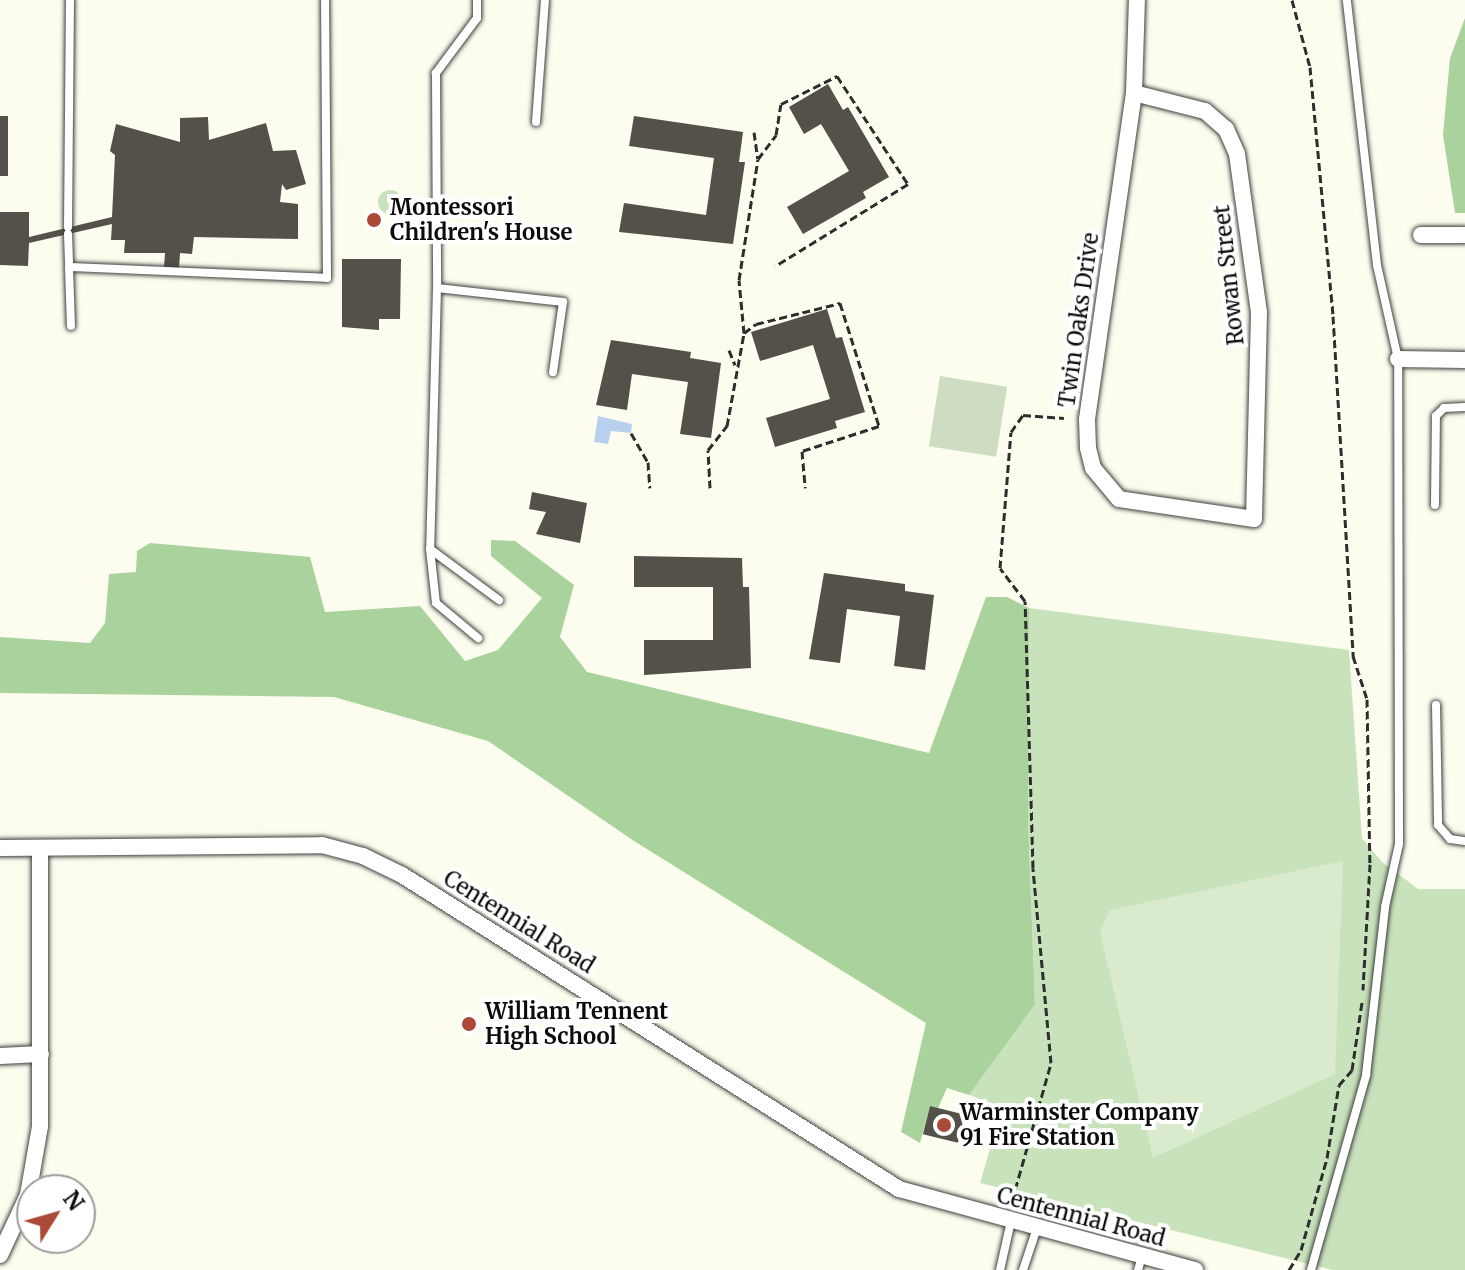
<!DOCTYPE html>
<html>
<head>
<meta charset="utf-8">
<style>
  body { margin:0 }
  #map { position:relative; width:1465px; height:1270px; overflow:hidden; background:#fcfdee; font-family:Merriweather,serif }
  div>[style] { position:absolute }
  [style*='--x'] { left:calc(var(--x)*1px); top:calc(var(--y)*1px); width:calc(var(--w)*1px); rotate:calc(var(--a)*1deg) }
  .green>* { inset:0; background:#c8e3bc }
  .round { border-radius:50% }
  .forest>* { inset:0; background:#a9d29d }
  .cemetery>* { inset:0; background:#cedcc2; transform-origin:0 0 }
  .pitch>* { inset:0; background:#daebcd }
  .water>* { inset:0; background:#b9cfee }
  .building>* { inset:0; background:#54504a; transform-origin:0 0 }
  .path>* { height:3px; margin-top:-1.5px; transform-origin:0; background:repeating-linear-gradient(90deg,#2e2e2e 0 8px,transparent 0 12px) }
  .roads { filter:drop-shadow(0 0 2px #3f3f3f) drop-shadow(0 0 2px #3f3f3f) }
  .lane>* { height:8px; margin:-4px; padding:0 4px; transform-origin:4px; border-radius:4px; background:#fff }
  .street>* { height:16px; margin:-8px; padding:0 8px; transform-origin:8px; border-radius:8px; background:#fff }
  .dots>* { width:22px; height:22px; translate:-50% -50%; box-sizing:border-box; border:4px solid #fff; border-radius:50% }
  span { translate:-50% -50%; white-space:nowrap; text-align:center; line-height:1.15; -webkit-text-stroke:8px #fff; paint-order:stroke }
  .poi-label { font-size:22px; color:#0c0c0c; font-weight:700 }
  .left { translate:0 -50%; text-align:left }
  .street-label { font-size:22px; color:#0c0c0c }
  .north { position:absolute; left:16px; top:1174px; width:80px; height:80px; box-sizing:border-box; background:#fff; border:2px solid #9e9e9e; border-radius:50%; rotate:53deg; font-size:22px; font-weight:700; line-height:32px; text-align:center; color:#0c0c0c }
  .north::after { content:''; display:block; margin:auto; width:28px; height:36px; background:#ab4a36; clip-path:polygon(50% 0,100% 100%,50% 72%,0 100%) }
</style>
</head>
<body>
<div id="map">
  <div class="green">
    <i class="round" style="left:378px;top:190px;width:24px;height:24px"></i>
    <i style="clip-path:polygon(1029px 608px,1349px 650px,1362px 838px,1382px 862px,1418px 889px,1465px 889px,1465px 1270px,1333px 1270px,980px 1183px,1002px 1107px,969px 1095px,1035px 1003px,1028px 820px)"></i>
  </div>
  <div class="forest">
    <i style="clip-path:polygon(1465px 18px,1465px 213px,1455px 213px,1443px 135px,1450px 58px)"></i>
    <i style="clip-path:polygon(491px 540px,515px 541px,574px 585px,560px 637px,587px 672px,929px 753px,986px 597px,1007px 597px,1029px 608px,1028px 820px,1035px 1004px,969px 1095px,947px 1088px,938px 1108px,930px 1106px,920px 1143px,901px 1132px,926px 1023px,634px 841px,488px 741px,334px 697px,0 693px,0 637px,90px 643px,105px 623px,109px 574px,136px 572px,137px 551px,150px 543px,310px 557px,325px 612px,420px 606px,465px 661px,498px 650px,542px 598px,491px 556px)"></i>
  </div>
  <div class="cemetery">
    <i style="left:940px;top:376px;width:68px;height:71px;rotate:9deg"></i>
  </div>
  <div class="pitch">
    <i style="clip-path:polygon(1343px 861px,1335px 1074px,1153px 1158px,1100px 932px,1110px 910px)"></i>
  </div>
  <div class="water">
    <i style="clip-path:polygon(598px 416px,632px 424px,631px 433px,611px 431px,608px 444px,594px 442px)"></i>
  </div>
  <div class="building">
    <i style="clip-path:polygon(828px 84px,843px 110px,848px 107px,889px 177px,863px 192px,866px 198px,803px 234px,787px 207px,849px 171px,821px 124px,804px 134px,789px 107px)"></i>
    <i style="left:0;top:116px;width:8px;height:60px"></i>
    <i style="clip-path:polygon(634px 116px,743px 132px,739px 162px,745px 162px,733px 244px,619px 232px,624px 203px,706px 215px,714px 158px,629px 146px)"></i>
    <i style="clip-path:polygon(208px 117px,209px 140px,266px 123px,273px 151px,296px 150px,306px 184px,286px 190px,282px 184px,280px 202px,298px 204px,298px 239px,194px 237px,192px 254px,180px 253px,179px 269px,164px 267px,165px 253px,124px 253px,125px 240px,111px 240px,112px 224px,29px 243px,28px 266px,0 265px,0 212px,29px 212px,29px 237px,112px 217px,115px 155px,110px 151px,116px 124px,180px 142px,180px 118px)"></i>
    <i style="clip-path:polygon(342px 259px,401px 259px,400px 319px,379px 319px,379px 330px,342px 327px)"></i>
    <i style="clip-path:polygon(827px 309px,836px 338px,842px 337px,865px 412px,835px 421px,837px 428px,775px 447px,766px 418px,830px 399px,813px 345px,760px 361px,751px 332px)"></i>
    <i style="clip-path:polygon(611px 340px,691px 352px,690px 358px,721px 363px,711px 438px,680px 434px,688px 382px,632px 374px,627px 410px,596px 405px)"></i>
    <i style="clip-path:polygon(532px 492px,587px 503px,580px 543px,536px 534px,546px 512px,529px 509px)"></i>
    <i style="clip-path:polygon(634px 556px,742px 558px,743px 587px,749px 587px,751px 668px,644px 675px,644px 640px,713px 640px,713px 587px,634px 587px)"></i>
    <i style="clip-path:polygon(824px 573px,905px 584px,905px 591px,934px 595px,925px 670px,894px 666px,900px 616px,847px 609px,840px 663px,809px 659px)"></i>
    <i style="left:930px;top:1106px;width:36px;height:29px;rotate:14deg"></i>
  </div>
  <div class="path">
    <i style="--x:1292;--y:0;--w:69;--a:75"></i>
    <i style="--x:1310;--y:67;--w:250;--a:84.7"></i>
    <i style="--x:1333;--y:316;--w:341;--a:86.6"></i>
    <i style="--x:1353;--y:656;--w:45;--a:72"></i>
    <i style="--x:1367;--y:699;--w:165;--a:89"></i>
    <i style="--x:1370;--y:864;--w:126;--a:93.2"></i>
    <i style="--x:754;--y:132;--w:27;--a:82"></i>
    <i style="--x:744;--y:333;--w:15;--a:-37"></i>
    <i style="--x:756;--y:324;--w:87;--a:-14"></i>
    <i style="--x:840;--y:303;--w:129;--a:72.4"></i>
    <i style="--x:879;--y:426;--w:81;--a:162"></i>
    <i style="--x:802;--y:451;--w:37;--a:85"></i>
    <i style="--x:729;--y:350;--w:16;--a:68"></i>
    <i style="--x:631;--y:433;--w:34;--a:60"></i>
    <i style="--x:648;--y:462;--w:26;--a:86"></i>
    <i style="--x:710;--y:488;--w:38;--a:-93"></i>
    <i style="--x:708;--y:450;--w:31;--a:-52"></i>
    <i style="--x:727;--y:426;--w:95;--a:-79.6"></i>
    <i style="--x:744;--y:333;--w:53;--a:-95.4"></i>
    <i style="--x:739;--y:280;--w:122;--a:-81.1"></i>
    <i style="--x:758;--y:159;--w:30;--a:-53"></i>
    <i style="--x:776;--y:135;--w:31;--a:-81"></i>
    <i style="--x:781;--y:104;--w:63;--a:-26.6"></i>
    <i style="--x:837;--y:76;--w:129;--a:56.7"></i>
    <i style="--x:908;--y:184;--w:156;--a:148.3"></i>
    <i style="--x:1012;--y:1201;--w:143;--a:-74.2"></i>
    <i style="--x:1051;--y:1063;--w:196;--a:-95.3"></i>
    <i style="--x:1033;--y:868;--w:267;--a:-91.7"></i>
    <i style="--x:1025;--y:601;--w:41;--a:-127.1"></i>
    <i style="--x:1000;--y:568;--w:136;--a:-85.4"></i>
    <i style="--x:1011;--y:432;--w:21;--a:-55"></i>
    <i style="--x:1023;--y:415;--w:41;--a:4.2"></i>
    <i style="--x:1289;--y:1270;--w:23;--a:-59"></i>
    <i style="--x:1301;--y:1250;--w:96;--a:-74.2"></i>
    <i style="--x:1327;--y:1158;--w:74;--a:-80.7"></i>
    <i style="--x:1339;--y:1085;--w:20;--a:-49"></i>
    <i style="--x:1352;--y:1070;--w:69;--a:-81.6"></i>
  </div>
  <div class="roads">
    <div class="lane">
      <i style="--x:477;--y:0;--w:18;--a:90"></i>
      <i style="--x:477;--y:18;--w:69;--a:126.7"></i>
      <i style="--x:436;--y:73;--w:215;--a:89.7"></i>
      <i style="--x:437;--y:288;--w:127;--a:6.3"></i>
      <i style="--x:563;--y:302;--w:71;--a:98.1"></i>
      <i style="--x:536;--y:122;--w:122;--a:-85.8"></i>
      <i style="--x:68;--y:227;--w:227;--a:-89.5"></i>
      <i style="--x:68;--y:234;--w:33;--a:88"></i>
      <i style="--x:69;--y:267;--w:258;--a:2.4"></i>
      <i style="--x:327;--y:278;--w:278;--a:-90.4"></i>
      <i style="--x:69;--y:267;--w:59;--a:88.1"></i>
      <i style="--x:437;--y:288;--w:261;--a:91.5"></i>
      <i style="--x:430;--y:549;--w:86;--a:36.5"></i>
      <i style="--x:1435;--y:505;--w:89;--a:-89.4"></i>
      <i style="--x:1436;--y:416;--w:11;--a:-45"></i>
      <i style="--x:1444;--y:408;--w:21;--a:-3"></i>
      <i style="--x:430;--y:549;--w:54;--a:83.7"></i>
      <i style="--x:436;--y:603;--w:55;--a:39.8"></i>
      <i style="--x:1436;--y:705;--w:120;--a:89"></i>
      <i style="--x:1438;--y:825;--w:18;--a:49"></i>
      <i style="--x:1450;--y:839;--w:15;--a:8"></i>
      <i style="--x:1000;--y:1270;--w:50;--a:-77.3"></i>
      <i style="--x:1023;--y:1270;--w:44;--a:-71.6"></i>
      <i style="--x:1138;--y:1270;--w:15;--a:-74"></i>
      <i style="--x:1311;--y:1270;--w:203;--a:-74.2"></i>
      <i style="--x:1366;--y:1075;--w:169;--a:-83.5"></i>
      <i style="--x:1385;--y:907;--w:65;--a:-77.5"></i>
      <i style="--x:1399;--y:844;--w:485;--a:-90.1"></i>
      <i style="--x:1398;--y:359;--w:96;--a:-102.6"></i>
      <i style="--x:1377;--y:265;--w:267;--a:-96.5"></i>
    </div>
    <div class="street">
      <i style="--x:1134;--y:93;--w:73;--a:14.2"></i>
      <i style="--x:1205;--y:111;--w:28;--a:41"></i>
      <i style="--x:1226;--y:129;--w:27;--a:66"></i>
      <i style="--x:1237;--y:154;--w:161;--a:82.1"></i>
      <i style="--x:1259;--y:313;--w:206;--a:91.4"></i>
      <i style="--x:1254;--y:519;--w:136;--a:-171.6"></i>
      <i style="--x:1119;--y:499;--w:40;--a:-130"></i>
      <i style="--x:1093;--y:468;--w:21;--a:-104"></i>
      <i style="--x:1088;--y:448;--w:29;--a:-92"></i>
      <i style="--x:1087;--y:419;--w:329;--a:-81.8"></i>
      <i style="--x:1134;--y:93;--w:93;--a:-88.2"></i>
      <i style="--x:1421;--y:235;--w:44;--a:0"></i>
      <i style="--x:1398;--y:359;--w:67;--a:0.9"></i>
      <i style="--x:0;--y:848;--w:322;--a:-0.5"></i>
      <i style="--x:322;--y:845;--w:42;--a:15"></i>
      <i style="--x:363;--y:856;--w:43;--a:26"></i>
      <i style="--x:402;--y:875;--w:588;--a:32.28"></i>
      <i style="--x:899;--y:1189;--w:307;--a:15.3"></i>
      <i style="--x:0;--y:1056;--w:41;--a:-2.8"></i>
      <i style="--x:0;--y:1255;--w:66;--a:-65"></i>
      <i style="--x:28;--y:1195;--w:70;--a:-80.1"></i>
      <i style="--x:40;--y:1126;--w:278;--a:-90"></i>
    </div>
  </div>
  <div class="dots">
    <i style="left:374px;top:220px;background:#ab4a36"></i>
    <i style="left:469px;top:1024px;background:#ab4a36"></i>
    <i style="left:944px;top:1125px;background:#ab4a36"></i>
  </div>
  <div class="poi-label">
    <span class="left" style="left:390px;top:220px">Montessori<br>Children's House</span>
    <span class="left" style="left:485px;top:1024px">William Tennent<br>High School</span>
    <span class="left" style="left:960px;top:1125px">Warminster Company<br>91 Fire Station</span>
  </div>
  <div class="street-label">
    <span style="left:1229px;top:275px;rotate:-96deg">Rowan Street</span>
    <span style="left:1079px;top:320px;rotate:-82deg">Twin Oaks Drive</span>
    <span style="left:519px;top:922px;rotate:32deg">Centennial Road</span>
    <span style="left:1081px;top:1217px;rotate:15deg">Centennial Road</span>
  </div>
  <div class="north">N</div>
</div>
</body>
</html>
